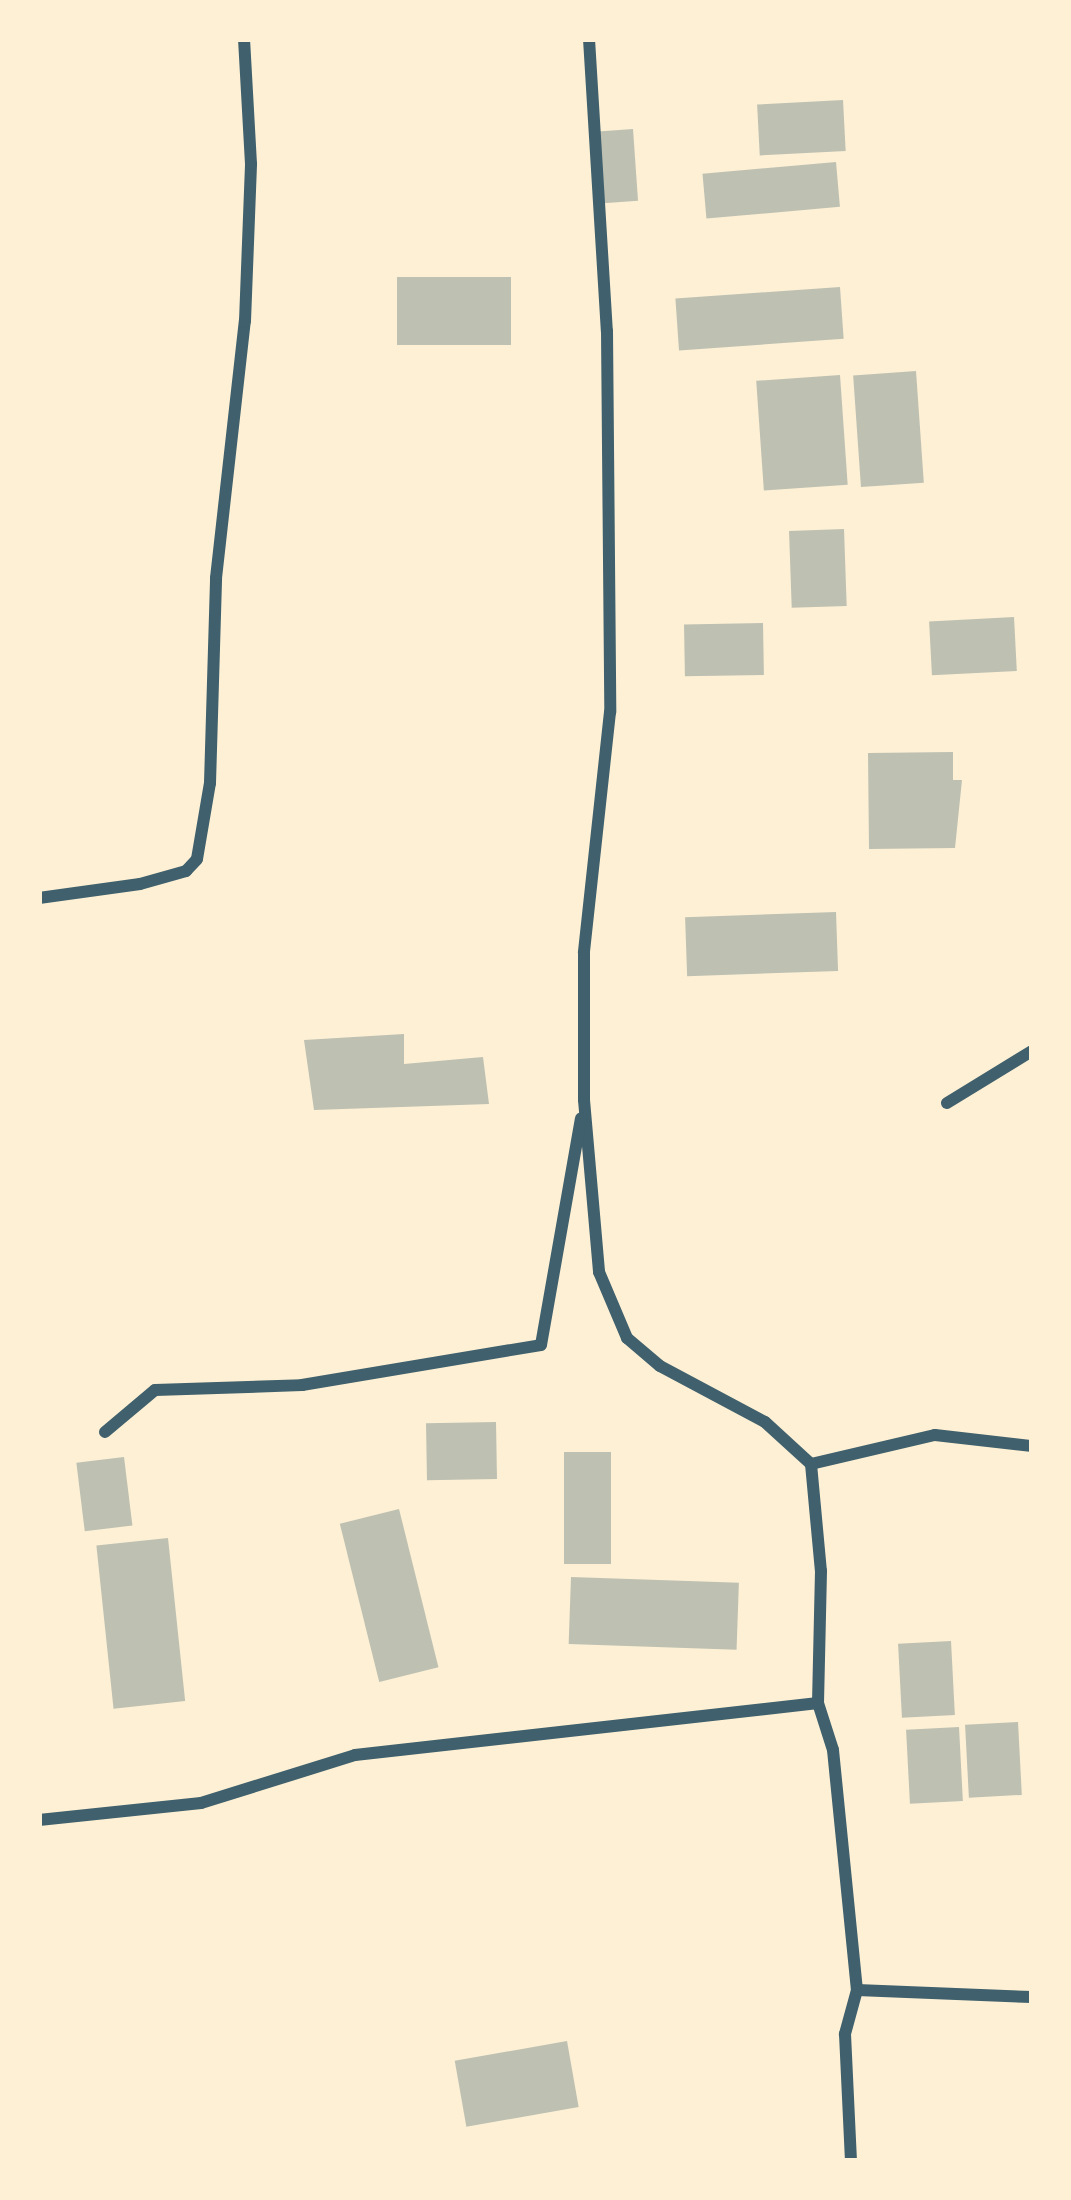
<!DOCTYPE html>
<html>
<head>
<meta charset="utf-8">
<style>
  body { margin:0 }
  #map { position:relative; width:1071px; height:2200px; overflow:hidden; background:#fdf0d5; font-family:"Varela Round",sans-serif }
  div>[style] { position:absolute }
  [style*='--x'] { left:calc(var(--x)*1px); top:calc(var(--y)*1px); width:calc(var(--w)*1px); rotate:calc(var(--a)*1deg) }
  .building>* { inset:0; background:#bec0b2; transform-origin:0 0 }
  .minor>* { height:12px; margin:-6px; padding:0 6px; transform-origin:6px; border-radius:6px; background:#3f606c }
  span { translate:-50% -50%; white-space:nowrap; text-align:center; line-height:1.15; -webkit-text-stroke:9px #fdf0d5; paint-order:stroke }
  .frame { position:absolute; inset:0; border:42px solid #fdf0d5; pointer-events:none }
</style>
</head>
<body>
<div id="map">
  <div class="building">
    <i style="left:843px;top:100px;width:51px;height:86px;rotate:87deg"></i>
    <i style="left:633px;top:129px;width:72px;height:35px;rotate:86deg"></i>
    <i style="left:836px;top:162px;width:45px;height:134px;rotate:85deg"></i>
    <i style="left:397px;top:277px;width:114px;height:68px"></i>
    <i style="left:840px;top:287px;width:52px;height:165px;rotate:86deg"></i>
    <i style="left:916px;top:371px;width:112px;height:63px;rotate:86deg"></i>
    <i style="left:840px;top:375px;width:110px;height:84px;rotate:86deg"></i>
    <i style="left:844px;top:529px;width:77px;height:55px;rotate:88deg"></i>
    <i style="left:1014px;top:617px;width:54px;height:85px;rotate:87deg"></i>
    <i style="left:763px;top:623px;width:52px;height:79px;rotate:89deg"></i>
    <i style="clip-path:polygon(953px 752px,953px 780px,962px 780px,955px 848px,869px 849px,868px 753px)"></i>
    <i style="left:836px;top:912px;width:59px;height:151px;rotate:88deg"></i>
    <i style="clip-path:polygon(404px 1034px,404px 1064px,483px 1057px,489px 1104px,314px 1110px,304px 1040px)"></i>
    <i style="left:496px;top:1422px;width:57px;height:70px;rotate:89deg"></i>
    <i style="left:564px;top:1452px;width:47px;height:112px"></i>
    <i style="left:124px;top:1457px;width:69px;height:48px;rotate:83deg"></i>
    <i style="left:399px;top:1509px;width:163px;height:61px;rotate:76deg"></i>
    <i style="left:168px;top:1538px;width:164px;height:72px;rotate:84deg"></i>
    <i style="left:571px;top:1577px;width:168px;height:67px;rotate:2deg"></i>
    <i style="left:951px;top:1641px;width:74px;height:53px;rotate:87deg"></i>
    <i style="left:1018px;top:1722px;width:73px;height:53px;rotate:87deg"></i>
    <i style="left:959px;top:1727px;width:74px;height:53px;rotate:87deg"></i>
    <i style="left:567px;top:2041px;width:67px;height:114px;rotate:80deg"></i>
  </div>
  <div class="minor">
    <i style="--x:589;--y:39;--w:293;--a:86.5"></i>
    <i style="--x:607;--y:331;--w:381;--a:89.5"></i>
    <i style="--x:610;--y:712;--w:242;--a:96.2"></i>
    <i style="--x:584;--y:953;--w:147;--a:90"></i>
    <i style="--x:584;--y:1100;--w:173;--a:85"></i>
    <i style="--x:599;--y:1272;--w:72;--a:67"></i>
    <i style="--x:627;--y:1338;--w:43;--a:40.3"></i>
    <i style="--x:660;--y:1366;--w:119;--a:28.1"></i>
    <i style="--x:765;--y:1422;--w:62;--a:42.4"></i>
    <i style="--x:811;--y:1464;--w:107;--a:84.7"></i>
    <i style="--x:821;--y:1571;--w:132;--a:91.3"></i>
    <i style="--x:818;--y:1703;--w:49;--a:72.3"></i>
    <i style="--x:833;--y:1750;--w:241;--a:84.3"></i>
    <i style="--x:857;--y:1990;--w:46;--a:105.3"></i>
    <i style="--x:845;--y:2034;--w:127;--a:87.3"></i>
    <i style="--x:39;--y:898;--w:102;--a:-7.9"></i>
    <i style="--x:140;--y:884;--w:48;--a:-15.8"></i>
    <i style="--x:186;--y:871;--w:16;--a:-47"></i>
    <i style="--x:197;--y:859;--w:77;--a:-80.3"></i>
    <i style="--x:210;--y:783;--w:205;--a:-88.3"></i>
    <i style="--x:216;--y:578;--w:259;--a:-83.6"></i>
    <i style="--x:245;--y:321;--w:157;--a:-87.8"></i>
    <i style="--x:251;--y:164;--w:125;--a:-93.2"></i>
    <i style="--x:947;--y:1103;--w:100;--a:-31.5"></i>
    <i style="--x:105;--y:1432;--w:65;--a:-40"></i>
    <i style="--x:155;--y:1390;--w:147;--a:-1.9"></i>
    <i style="--x:302;--y:1385;--w:242;--a:-9.5"></i>
    <i style="--x:541;--y:1345;--w:230;--a:-80"></i>
    <i style="--x:811;--y:1464;--w:127;--a:-13.2"></i>
    <i style="--x:935;--y:1435;--w:98;--a:6.5"></i>
    <i style="--x:39;--y:1820;--w:163;--a:-6"></i>
    <i style="--x:201;--y:1803;--w:161;--a:-17.3"></i>
    <i style="--x:355;--y:1755;--w:466;--a:-6.4"></i>
    <i style="--x:857;--y:1990;--w:175;--a:2.3"></i>
  </div>
  <div class="frame"></div>
</div>
</body>
</html>
